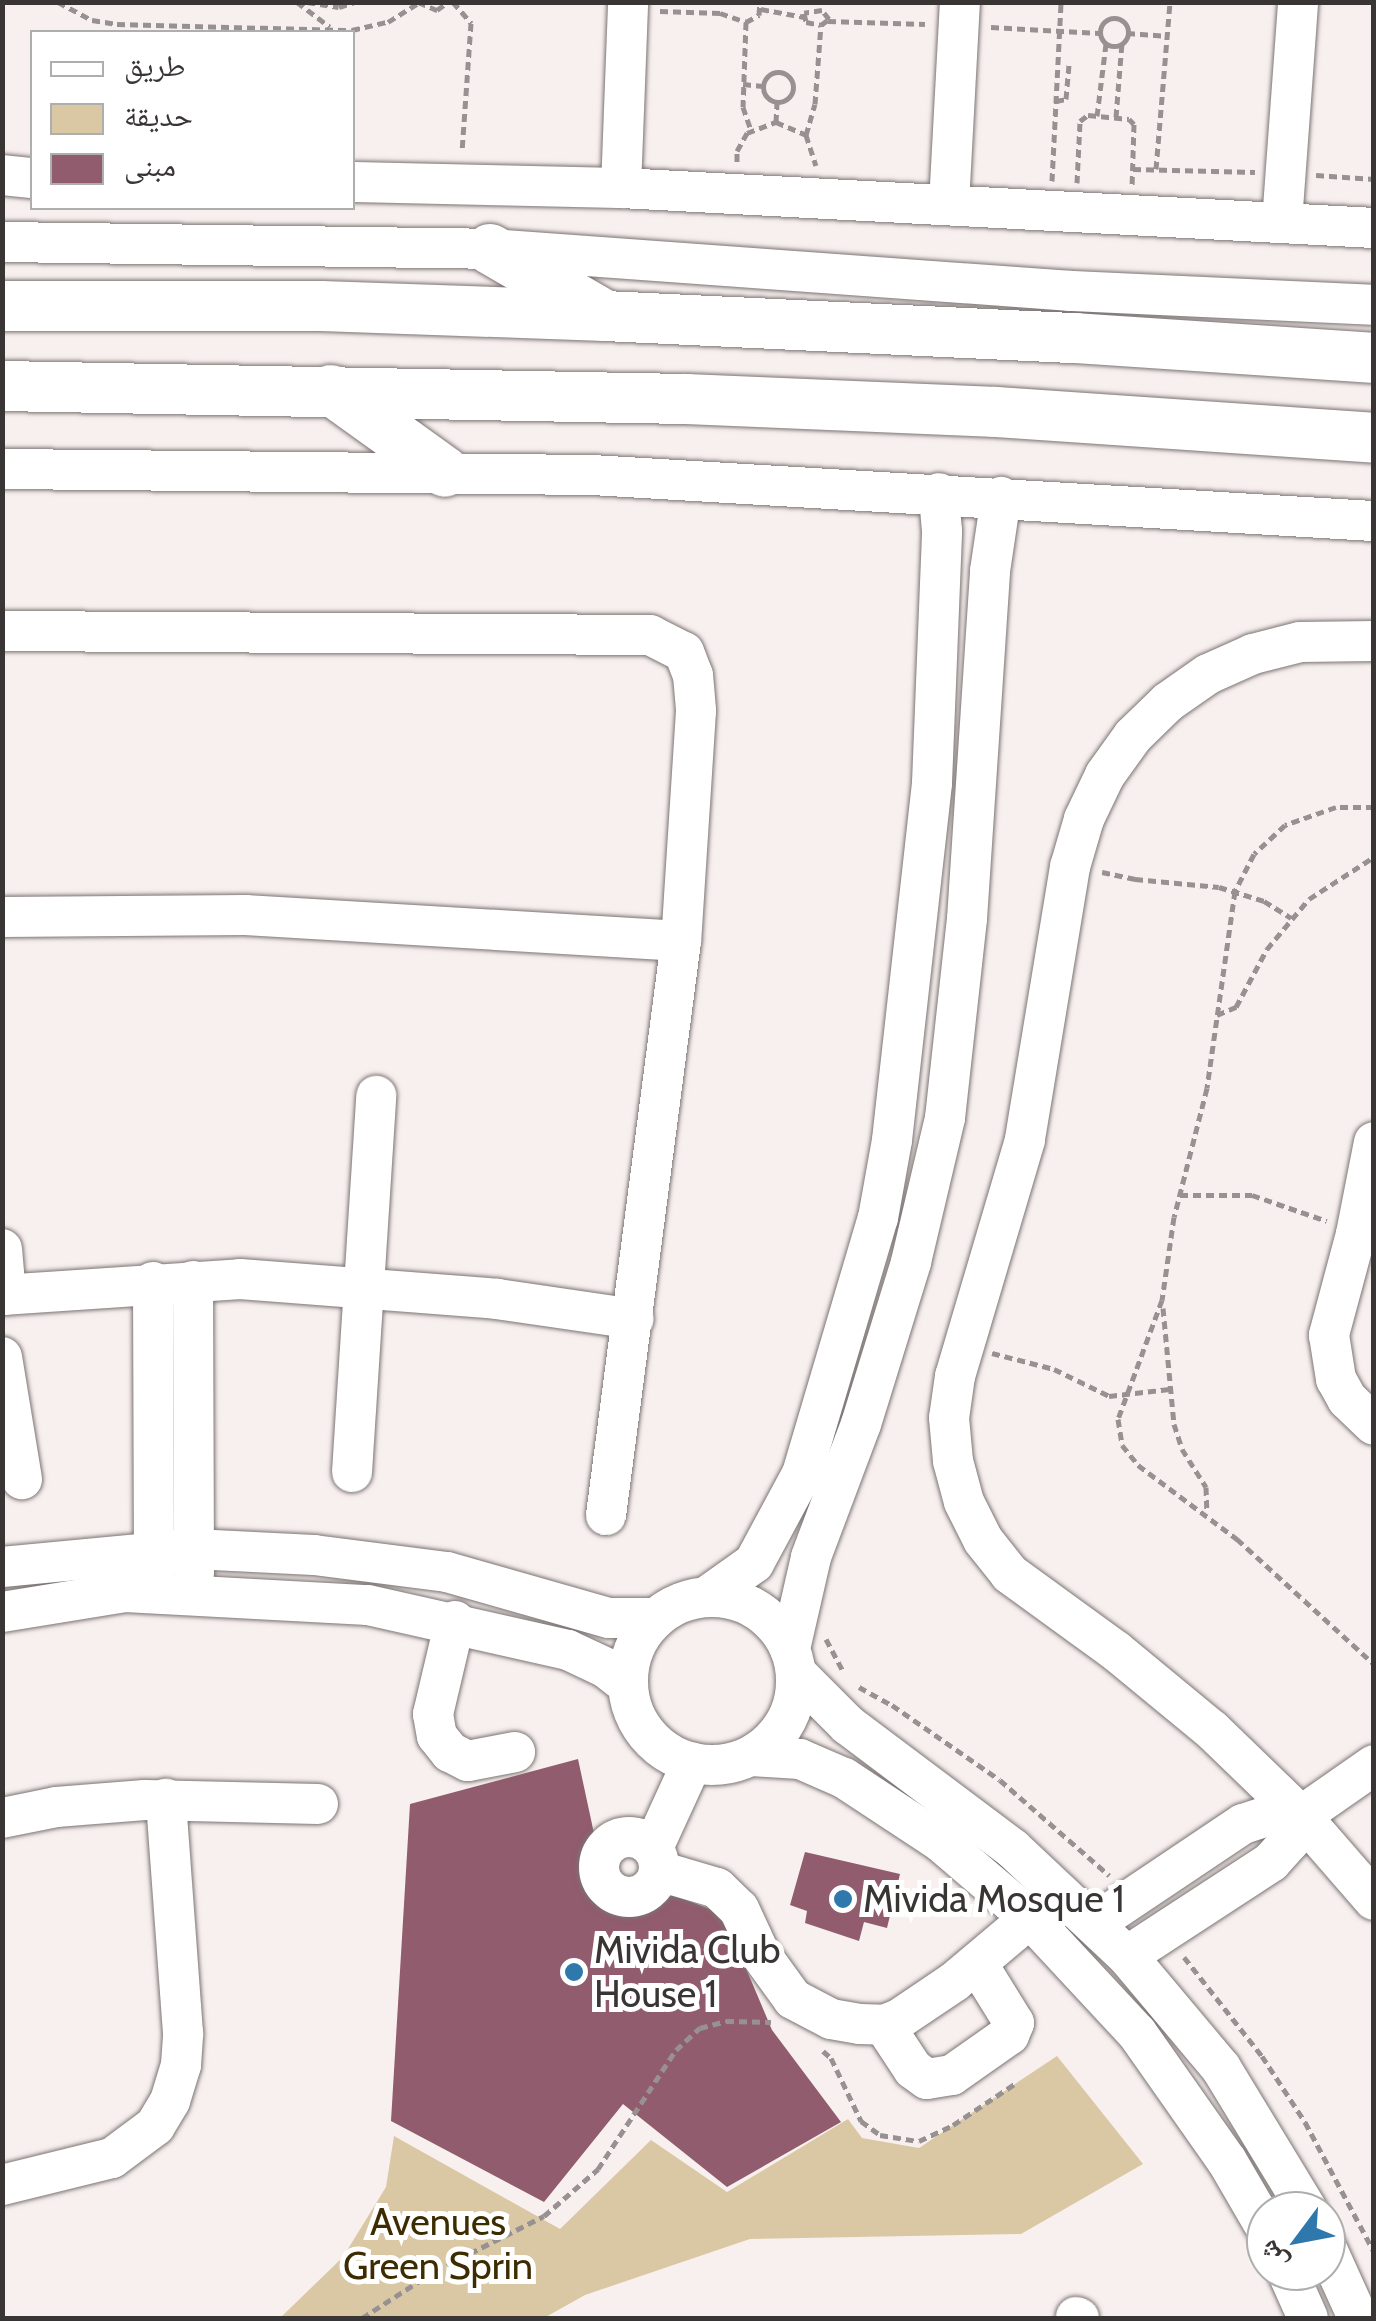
<!DOCTYPE html>
<html>
<head>
<meta charset="utf-8">
<style>
  body { margin:0 }
  #map { position:relative; width:1376px; height:2321px; overflow:hidden; background:#f8f0ef; font-family:Cabin,"Noto Naskh Arabic",sans-serif }
  div>[style] { position:absolute }
  [style*='--x'] { left:calc(var(--x)*1px); top:calc(var(--y)*1px); width:calc(var(--w)*1px); rotate:calc(var(--a)*1deg) }
  .green>* { inset:0; background:#dac8a4 }
  .building>* { inset:0; background:#915c6d }
  .path>* { height:5px; margin-top:-2.5px; transform-origin:0; background:repeating-linear-gradient(90deg,#979291 0 8px,transparent 0 13px) }
  .path>.ring { margin:-2.5px; padding:0; box-sizing:content-box; background:none; border:5px solid #979291; border-radius:50% }
  .roads { filter:drop-shadow(0 0 2px #7b7473) drop-shadow(0 0 2px #7b7473) }
  .minor>* { height:40px; margin:-20px; padding:0 20px; transform-origin:20px; border-radius:20px; background:#fff }
  .minor>.ring { margin:-20px; padding:0; box-sizing:content-box; background:none; border:40px solid #fff; border-radius:50% }
  .major>* { height:50px; margin:-25px; padding:0 25px; transform-origin:25px; border-radius:25px; background:#fff }
  .dots>* { width:28px; height:28px; translate:-50% -50%; box-sizing:border-box; border:5px solid #fff; border-radius:50% }
  span { translate:-50% -50%; white-space:nowrap; text-align:center; line-height:1.15; -webkit-text-stroke:10px #fff; paint-order:stroke }
  .poi-label { font-size:38px; color:#383534 }
  .left { translate:0 -50%; text-align:left }
  .park-label { font-size:38px; color:#3d2c01 }
  .frame { position:absolute; inset:0; border:5px solid #383534; pointer-events:none }
  .legend { position:absolute; left:30px; top:30px; width:325px; height:180px; box-sizing:border-box; background:#fff; border:2px solid #afaeae; margin:0; padding:12px 18px; list-style:none; font-size:30px; color:#383534 }
  .legend li { display:flex; align-items:center; gap:20px; height:50px }
  .legend b { width:50px; border:2px solid #afaeae }
  .north { position:absolute; left:1246px; top:2191px; width:100px; height:100px; box-sizing:border-box; background:#fff; border:2px solid #afaeae; border-radius:50%; rotate:238deg; font-size:28px; font-weight:700; line-height:40px; text-align:center; color:#383534 }
  .north::after { content:''; display:block; margin:auto; width:35px; height:45px; background:#2f78ac; clip-path:polygon(50% 0,100% 100%,50% 72%,0 100%) }
</style>
</head>
<body>
<div id="map">
  <div class="green">
    <i style="clip-path:polygon(1057px 2056px,1143px 2164px,1021px 2234px,750px 2239px,585px 2295px,544px 2318px,280px 2318px,343px 2257px,386px 2187px,394px 2136px,560px 2229px,651px 2140px,727px 2192px,848px 2119px,862px 2138px,919px 2148px)"></i>
  </div>
  <div class="building">
    <i style="clip-path:polygon(578px 1759px,595px 1838px,596px 1890px,634px 1906px,673px 1895px,723px 1914px,772px 2030px,841px 2122px,727px 2187px,623px 2104px,544px 2202px,391px 2121px,410px 1804px)"></i>
    <i style="clip-path:polygon(805px 1852px,900px 1874px,887px 1928px,864px 1922px,859px 1941px,805px 1923px,807px 1911px,790px 1905px)"></i>
  </div>
  <div class="path">
    <i style="--x:58;--y:2;--w:38;--a:28"></i>
    <i style="--x:92;--y:20;--w:25;--a:9"></i>
    <i style="--x:117;--y:24;--w:235;--a:1.5"></i>
    <i style="--x:352;--y:30;--w:37;--a:-13"></i>
    <i style="--x:388;--y:22;--w:36;--a:-32"></i>
    <i style="--x:297;--y:2;--w:41;--a:37.1"></i>
    <i style="--x:307;--y:2;--w:32;--a:9"></i>
    <i style="--x:339;--y:7;--w:16;--a:-18"></i>
    <i style="--x:418;--y:2;--w:21;--a:23"></i>
    <i style="--x:437;--y:10;--w:14;--a:-36"></i>
    <i style="--x:453;--y:2;--w:28;--a:49"></i>
    <i style="--x:471;--y:23;--w:128;--a:94"></i>
    <i style="--x:761;--y:9;--w:44;--a:10.5"></i>
    <i style="--x:660;--y:11;--w:60;--a:1.9"></i>
    <i style="--x:720;--y:13;--w:28;--a:19"></i>
    <i style="--x:746;--y:22;--w:15;--a:-28"></i>
    <i style="--x:759;--y:15;--w:13;--a:-86"></i>
    <i class="ring" style="left:1100px;top:18px;width:23px;height:23px"></i>
    <i style="--x:828;--y:21;--w:97;--a:1.8"></i>
    <i style="--x:746;--y:22;--w:85;--a:92"></i>
    <i style="--x:743;--y:107;--w:24;--a:71"></i>
    <i style="--x:991;--y:27;--w:109;--a:3.2"></i>
    <i style="--x:1127;--y:33;--w:42;--a:4.1"></i>
    <i class="ring" style="left:763px;top:72px;width:25px;height:25px"></i>
    <i style="--x:743;--y:84;--w:20;--a:6"></i>
    <i style="--x:1056;--y:101;--w:10;--a:-11"></i>
    <i style="--x:1066;--y:99;--w:35;--a:-85"></i>
    <i style="--x:1097;--y:116;--w:73;--a:-82.9"></i>
    <i style="--x:1116;--y:117;--w:74;--a:-85.4"></i>
    <i style="--x:776;--y:122;--w:20;--a:-87"></i>
    <i style="--x:806;--y:135;--w:32;--a:-74"></i>
    <i style="--x:815;--y:104;--w:79;--a:-85.7"></i>
    <i style="--x:821;--y:25;--w:10;--a:-37"></i>
    <i style="--x:829;--y:19;--w:11;--a:-128"></i>
    <i style="--x:822;--y:10;--w:18;--a:171"></i>
    <i style="--x:804;--y:13;--w:9;--a:77"></i>
    <i style="--x:806;--y:22;--w:15;--a:11"></i>
    <i style="--x:737;--y:162;--w:11;--a:-90"></i>
    <i style="--x:737;--y:151;--w:21;--a:-61"></i>
    <i style="--x:747;--y:133;--w:31;--a:-21"></i>
    <i style="--x:776;--y:122;--w:33;--a:23"></i>
    <i style="--x:806;--y:135;--w:32;--a:72"></i>
    <i style="--x:1133;--y:169;--w:122;--a:1.4"></i>
    <i style="--x:1156;--y:169;--w:168;--a:-85.2"></i>
    <i style="--x:1316;--y:175;--w:58;--a:3.9"></i>
    <i style="--x:1052;--y:181;--w:179;--a:-87.1"></i>
    <i style="--x:1077;--y:183;--w:62;--a:-87.2"></i>
    <i style="--x:1080;--y:121;--w:10;--a:-37"></i>
    <i style="--x:1088;--y:115;--w:41;--a:5.6"></i>
    <i style="--x:1129;--y:119;--w:7;--a:45"></i>
    <i style="--x:1134;--y:124;--w:62;--a:91.8"></i>
    <i style="--x:1374;--y:807;--w:38;--a:180"></i>
    <i style="--x:1336;--y:807;--w:54;--a:160.6"></i>
    <i style="--x:1285;--y:825;--w:42;--a:136.9"></i>
    <i style="--x:1254;--y:854;--w:42;--a:117.2"></i>
    <i style="--x:1235;--y:891;--w:199;--a:98.1"></i>
    <i style="--x:1207;--y:1088;--w:133;--a:104.3"></i>
    <i style="--x:1174;--y:1217;--w:84;--a:98.2"></i>
    <i style="--x:1162;--y:1300;--w:127;--a:110.3"></i>
    <i style="--x:1118;--y:1419;--w:26;--a:81"></i>
    <i style="--x:1122;--y:1445;--w:26;--a:51"></i>
    <i style="--x:1138;--y:1465;--w:124;--a:36.8"></i>
    <i style="--x:1237;--y:1539;--w:185;--a:42.4"></i>
    <i style="--x:1102;--y:872;--w:34;--a:12"></i>
    <i style="--x:1135;--y:879;--w:84;--a:5.4"></i>
    <i style="--x:1219;--y:887;--w:47;--a:17.3"></i>
    <i style="--x:1264;--y:901;--w:32;--a:32"></i>
    <i style="--x:1217;--y:1015;--w:21;--a:-23"></i>
    <i style="--x:1236;--y:1007;--w:66;--a:-61.9"></i>
    <i style="--x:1267;--y:949;--w:65;--a:-50"></i>
    <i style="--x:1309;--y:899;--w:77;--a:-32.9"></i>
    <i style="--x:1180;--y:1195;--w:72;--a:0"></i>
    <i style="--x:1252;--y:1195;--w:79;--a:19.1"></i>
    <i style="--x:1163;--y:1308;--w:117;--a:84.6"></i>
    <i style="--x:1174;--y:1424;--w:26;--a:72"></i>
    <i style="--x:1182;--y:1449;--w:45;--a:57.7"></i>
    <i style="--x:1206;--y:1487;--w:25;--a:88"></i>
    <i style="--x:992;--y:1353;--w:64;--a:14.5"></i>
    <i style="--x:1054;--y:1369;--w:61;--a:26.1"></i>
    <i style="--x:1109;--y:1396;--w:61;--a:-6.5"></i>
    <i style="--x:826;--y:1639;--w:38;--a:62"></i>
    <i style="--x:859;--y:1687;--w:38;--a:29"></i>
    <i style="--x:892;--y:1705;--w:131;--a:34.8"></i>
    <i style="--x:1000;--y:1780;--w:145;--a:41.1"></i>
    <i style="--x:1184;--y:1957;--w:126;--a:51.8"></i>
    <i style="--x:1262;--y:2056;--w:79;--a:56.9"></i>
    <i style="--x:1305;--y:2122;--w:147;--a:62"></i>
    <i style="--x:823;--y:2051;--w:11;--a:41"></i>
    <i style="--x:831;--y:2058;--w:70;--a:64.5"></i>
    <i style="--x:861;--y:2121;--w:24;--a:36"></i>
    <i style="--x:880;--y:2135;--w:39;--a:9"></i>
    <i style="--x:919;--y:2141;--w:38;--a:-25"></i>
    <i style="--x:953;--y:2125;--w:76;--a:-33.7"></i>
    <i style="--x:362;--y:2318;--w:87;--a:-32.8"></i>
    <i style="--x:435;--y:2271;--w:122;--a:-26.8"></i>
    <i style="--x:544;--y:2216;--w:72;--a:-41"></i>
    <i style="--x:598;--y:2169;--w:142;--a:-56.8"></i>
    <i style="--x:676;--y:2050;--w:33;--a:-43"></i>
    <i style="--x:700;--y:2028;--w:27;--a:-15"></i>
    <i style="--x:726;--y:2021;--w:45;--a:1.3"></i>
  </div>
  <div class="roads">
    <div class="minor">
      <i style="--x:2;--y:175;--w:30;--a:6"></i>
      <i style="--x:352;--y:182;--w:269;--a:1.3"></i>
      <i style="--x:621;--y:188;--w:754;--a:3.04"></i>
      <i style="--x:621;--y:188;--w:186;--a:-87.8"></i>
      <i style="--x:949;--y:204;--w:202;--a:-86.9"></i>
      <i style="--x:1282;--y:222;--w:221;--a:-85.8"></i>
      <i style="--x:2;--y:242;--w:488;--a:0.8"></i>
      <i style="--x:490;--y:249;--w:583;--a:4.13"></i>
      <i style="--x:1071;--y:291;--w:303;--a:2.6"></i>
      <i style="--x:2;--y:469;--w:590;--a:0.58"></i>
      <i style="--x:592;--y:475;--w:783;--a:3.37"></i>
      <i style="--x:2;--y:631;--w:648;--a:0.35"></i>
      <i style="--x:650;--y:635;--w:38;--a:27"></i>
      <i style="--x:684;--y:652;--w:25;--a:69"></i>
      <i style="--x:693;--y:675;--w:36;--a:85"></i>
      <i style="--x:696;--y:711;--w:230;--a:93.7"></i>
      <i style="--x:681;--y:941;--w:579;--a:97.44"></i>
      <i style="--x:1374;--y:641;--w:74;--a:179.2"></i>
      <i style="--x:1300;--y:642;--w:49;--a:165.7"></i>
      <i style="--x:1253;--y:654;--w:49;--a:156"></i>
      <i style="--x:1208;--y:674;--w:49;--a:145"></i>
      <i style="--x:1168;--y:702;--w:49;--a:135.8"></i>
      <i style="--x:1133;--y:736;--w:48;--a:125.7"></i>
      <i style="--x:1105;--y:775;--w:49;--a:115.5"></i>
      <i style="--x:1084;--y:819;--w:50;--a:106.3"></i>
      <i style="--x:1070;--y:867;--w:277;--a:99.4"></i>
      <i style="--x:1025;--y:1140;--w:246;--a:106.5"></i>
      <i style="--x:955;--y:1376;--w:42;--a:98.1"></i>
      <i style="--x:949;--y:1418;--w:43;--a:84.7"></i>
      <i style="--x:953;--y:1461;--w:42;--a:75"></i>
      <i style="--x:964;--y:1502;--w:42;--a:63.4"></i>
      <i style="--x:983;--y:1540;--w:43;--a:51.5"></i>
      <i style="--x:1010;--y:1574;--w:131;--a:36"></i>
      <i style="--x:1116;--y:1651;--w:124;--a:39.5"></i>
      <i style="--x:1212;--y:1730;--w:124;--a:44"></i>
      <i style="--x:1301;--y:1816;--w:111;--a:49"></i>
      <i style="--x:2;--y:917;--w:243;--a:-0.5"></i>
      <i style="--x:245;--y:915;--w:437;--a:3.4"></i>
      <i style="--x:1374;--y:1142;--w:94;--a:101.1"></i>
      <i style="--x:1356;--y:1234;--w:105;--a:105"></i>
      <i style="--x:1329;--y:1335;--w:45;--a:81"></i>
      <i style="--x:1336;--y:1379;--w:23;--a:61"></i>
      <i style="--x:1347;--y:1399;--w:37;--a:44"></i>
      <i style="--x:2;--y:1249;--w:46;--a:85"></i>
      <i style="--x:193;--y:1281;--w:292;--a:89.8"></i>
      <i style="--x:153;--y:1282;--w:296;--a:89.8"></i>
      <i style="--x:2;--y:1295;--w:239;--a:-3.8"></i>
      <i style="--x:240;--y:1279;--w:258;--a:4.4"></i>
      <i style="--x:497;--y:1299;--w:138;--a:8.3"></i>
      <i style="--x:2;--y:1357;--w:124;--a:80.7"></i>
      <i style="--x:352;--y:1472;--w:377;--a:-86.3"></i>
      <i style="--x:2;--y:1567;--w:192;--a:-5.4"></i>
      <i style="--x:193;--y:1549;--w:121;--a:2.8"></i>
      <i style="--x:314;--y:1555;--w:134;--a:7.3"></i>
      <i style="--x:447;--y:1572;--w:168;--a:15.9"></i>
      <i style="--x:609;--y:1618;--w:46;--a:0"></i>
      <i class="ring" style="left:628px;top:1597px;width:128px;height:128px"></i>
      <i style="--x:706;--y:1597;--w:59;--a:-35.3"></i>
      <i style="--x:754;--y:1563;--w:101;--a:-61.7"></i>
      <i style="--x:802;--y:1474;--w:267;--a:-73.5"></i>
      <i style="--x:878;--y:1218;--w:79;--a:-79.8"></i>
      <i style="--x:892;--y:1140;--w:359;--a:-83.6"></i>
      <i style="--x:932;--y:783;--w:252;--a:-87.7"></i>
      <i style="--x:942;--y:531;--w:38;--a:-95"></i>
      <i style="--x:2;--y:1612;--w:125;--a:-9.2"></i>
      <i style="--x:125;--y:1592;--w:243;--a:3.1"></i>
      <i style="--x:368;--y:1605;--w:205;--a:12.7"></i>
      <i style="--x:568;--y:1650;--w:42;--a:25.3"></i>
      <i style="--x:606;--y:1668;--w:28;--a:38"></i>
      <i style="--x:455;--y:1621;--w:96;--a:103.3"></i>
      <i style="--x:433;--y:1714;--w:22;--a:80"></i>
      <i style="--x:437;--y:1736;--w:21;--a:51"></i>
      <i style="--x:450;--y:1752;--w:20;--a:27"></i>
      <i style="--x:468;--y:1761;--w:48;--a:-10.8"></i>
      <i style="--x:790;--y:1649;--w:94;--a:-77.1"></i>
      <i style="--x:811;--y:1557;--w:142;--a:-69.4"></i>
      <i style="--x:861;--y:1424;--w:170;--a:-72.8"></i>
      <i style="--x:911;--y:1262;--w:148;--a:-76.7"></i>
      <i style="--x:945;--y:1118;--w:200;--a:-83.7"></i>
      <i style="--x:967;--y:919;--w:349;--a:-86.2"></i>
      <i style="--x:990;--y:571;--w:75;--a:-81.5"></i>
      <i style="--x:796;--y:1673;--w:74;--a:45"></i>
      <i style="--x:848;--y:1725;--w:206;--a:36.9"></i>
      <i style="--x:1013;--y:1849;--w:156;--a:43.2"></i>
      <i style="--x:1127;--y:1956;--w:146;--a:50"></i>
      <i style="--x:1221;--y:2068;--w:167;--a:58.7"></i>
      <i style="--x:751;--y:1756;--w:49;--a:3.5"></i>
      <i style="--x:800;--y:1759;--w:48;--a:23.4"></i>
      <i style="--x:844;--y:1778;--w:116;--a:33.4"></i>
      <i style="--x:941;--y:1842;--w:117;--a:40.5"></i>
      <i style="--x:1030;--y:1918;--w:157;--a:47.1"></i>
      <i style="--x:1137;--y:2033;--w:156;--a:54.9"></i>
      <i style="--x:1227;--y:2161;--w:78;--a:59.8"></i>
      <i style="--x:2;--y:1818;--w:55;--a:-11.5"></i>
      <i style="--x:56;--y:1807;--w:89;--a:-4.5"></i>
      <i style="--x:145;--y:1800;--w:173;--a:1.3"></i>
      <i class="ring" style="left:599px;top:1837px;width:20px;height:20px"></i>
      <i style="--x:653;--y:1848;--w:94;--a:-65.4"></i>
      <i style="--x:659;--y:1871;--w:60;--a:16.3"></i>
      <i style="--x:717;--y:1888;--w:30;--a:44"></i>
      <i style="--x:739;--y:1909;--w:47;--a:65.1"></i>
      <i style="--x:759;--y:1952;--w:58;--a:54.1"></i>
      <i style="--x:793;--y:1999;--w:43;--a:27.8"></i>
      <i style="--x:831;--y:2019;--w:29;--a:10"></i>
      <i style="--x:860;--y:2024;--w:24;--a:2"></i>
      <i style="--x:884;--y:2025;--w:16;--a:-22"></i>
      <i style="--x:899;--y:2019;--w:66;--a:-33.9"></i>
      <i style="--x:954;--y:1982;--w:99;--a:-40.1"></i>
      <i style="--x:1095;--y:1923;--w:178;--a:-33.8"></i>
      <i style="--x:1243;--y:1824;--w:29;--a:-18"></i>
      <i style="--x:1271;--y:1815;--w:30;--a:2"></i>
      <i style="--x:1127;--y:1956;--w:172;--a:-33.1"></i>
      <i style="--x:1271;--y:1862;--w:28;--a:-48"></i>
      <i style="--x:1290;--y:1841;--w:27;--a:-66"></i>
      <i style="--x:1301;--y:1816;--w:89;--a:-34.9"></i>
      <i style="--x:884;--y:2025;--w:53;--a:56.6"></i>
      <i style="--x:913;--y:2069;--w:17;--a:36"></i>
      <i style="--x:927;--y:2079;--w:25;--a:-9"></i>
      <i style="--x:952;--y:2075;--w:70;--a:-35.1"></i>
      <i style="--x:1009;--y:2035;--w:13;--a:-67"></i>
      <i style="--x:1014;--y:2023;--w:70;--a:-121.7"></i>
      <i style="--x:2;--y:2185;--w:113;--a:-13.8"></i>
      <i style="--x:112;--y:2158;--w:54;--a:-36.7"></i>
      <i style="--x:155;--y:2126;--w:29;--a:-59"></i>
      <i style="--x:170;--y:2101;--w:38;--a:-73"></i>
      <i style="--x:181;--y:2065;--w:32;--a:-86"></i>
      <i style="--x:183;--y:2033;--w:235;--a:-94.2"></i>
      <i style="--x:1326;--y:2247;--w:78;--a:65.7"></i>
      <i style="--x:1287;--y:2271;--w:51;--a:65.9"></i>
      <i style="--x:1076;--y:2317;--w:3;--a:18"></i>
    </div>
    <div class="major">
      <i style="--x:490;--y:249;--w:128;--a:30"></i>
      <i style="--x:2;--y:306;--w:319;--a:0"></i>
      <i style="--x:321;--y:306;--w:284;--a:2"></i>
      <i style="--x:605;--y:316;--w:471;--a:2.7"></i>
      <i style="--x:1075;--y:338;--w:300;--a:3.8"></i>
      <i style="--x:2;--y:386;--w:685;--a:1.09"></i>
      <i style="--x:687;--y:399;--w:309;--a:2.4"></i>
      <i style="--x:996;--y:412;--w:379;--a:3.9"></i>
      <i style="--x:331;--y:390;--w:140;--a:35.7"></i>
    </div>
  </div>
  <div class="dots">
    <i style="left:843px;top:1899px;background:#2f78ac"></i>
    <i style="left:574px;top:1972px;background:#2f78ac"></i>
  </div>
  <div class="poi-label">
    <span class="left" style="left:863px;top:1899px">Mivida Mosque 1</span>
    <span class="left" style="left:594px;top:1972px">Mivida Club<br>House 1</span>
  </div>
  <div class="park-label">
    <span style="left:438px;top:2244px">Avenues<br>Green Sprin</span>
  </div>
  <div class="frame"></div>
  <ul class="legend">
  <li><b style="height:12px;background:#fff"></b>طريق</li>
  <li><b style="height:28px;background:#dac8a4"></b>حديقة</li>
  <li><b style="height:28px;background:#915c6d"></b>مبنى</li>
  </ul>
  <div class="north">ش</div>
</div>
</body>
</html>
